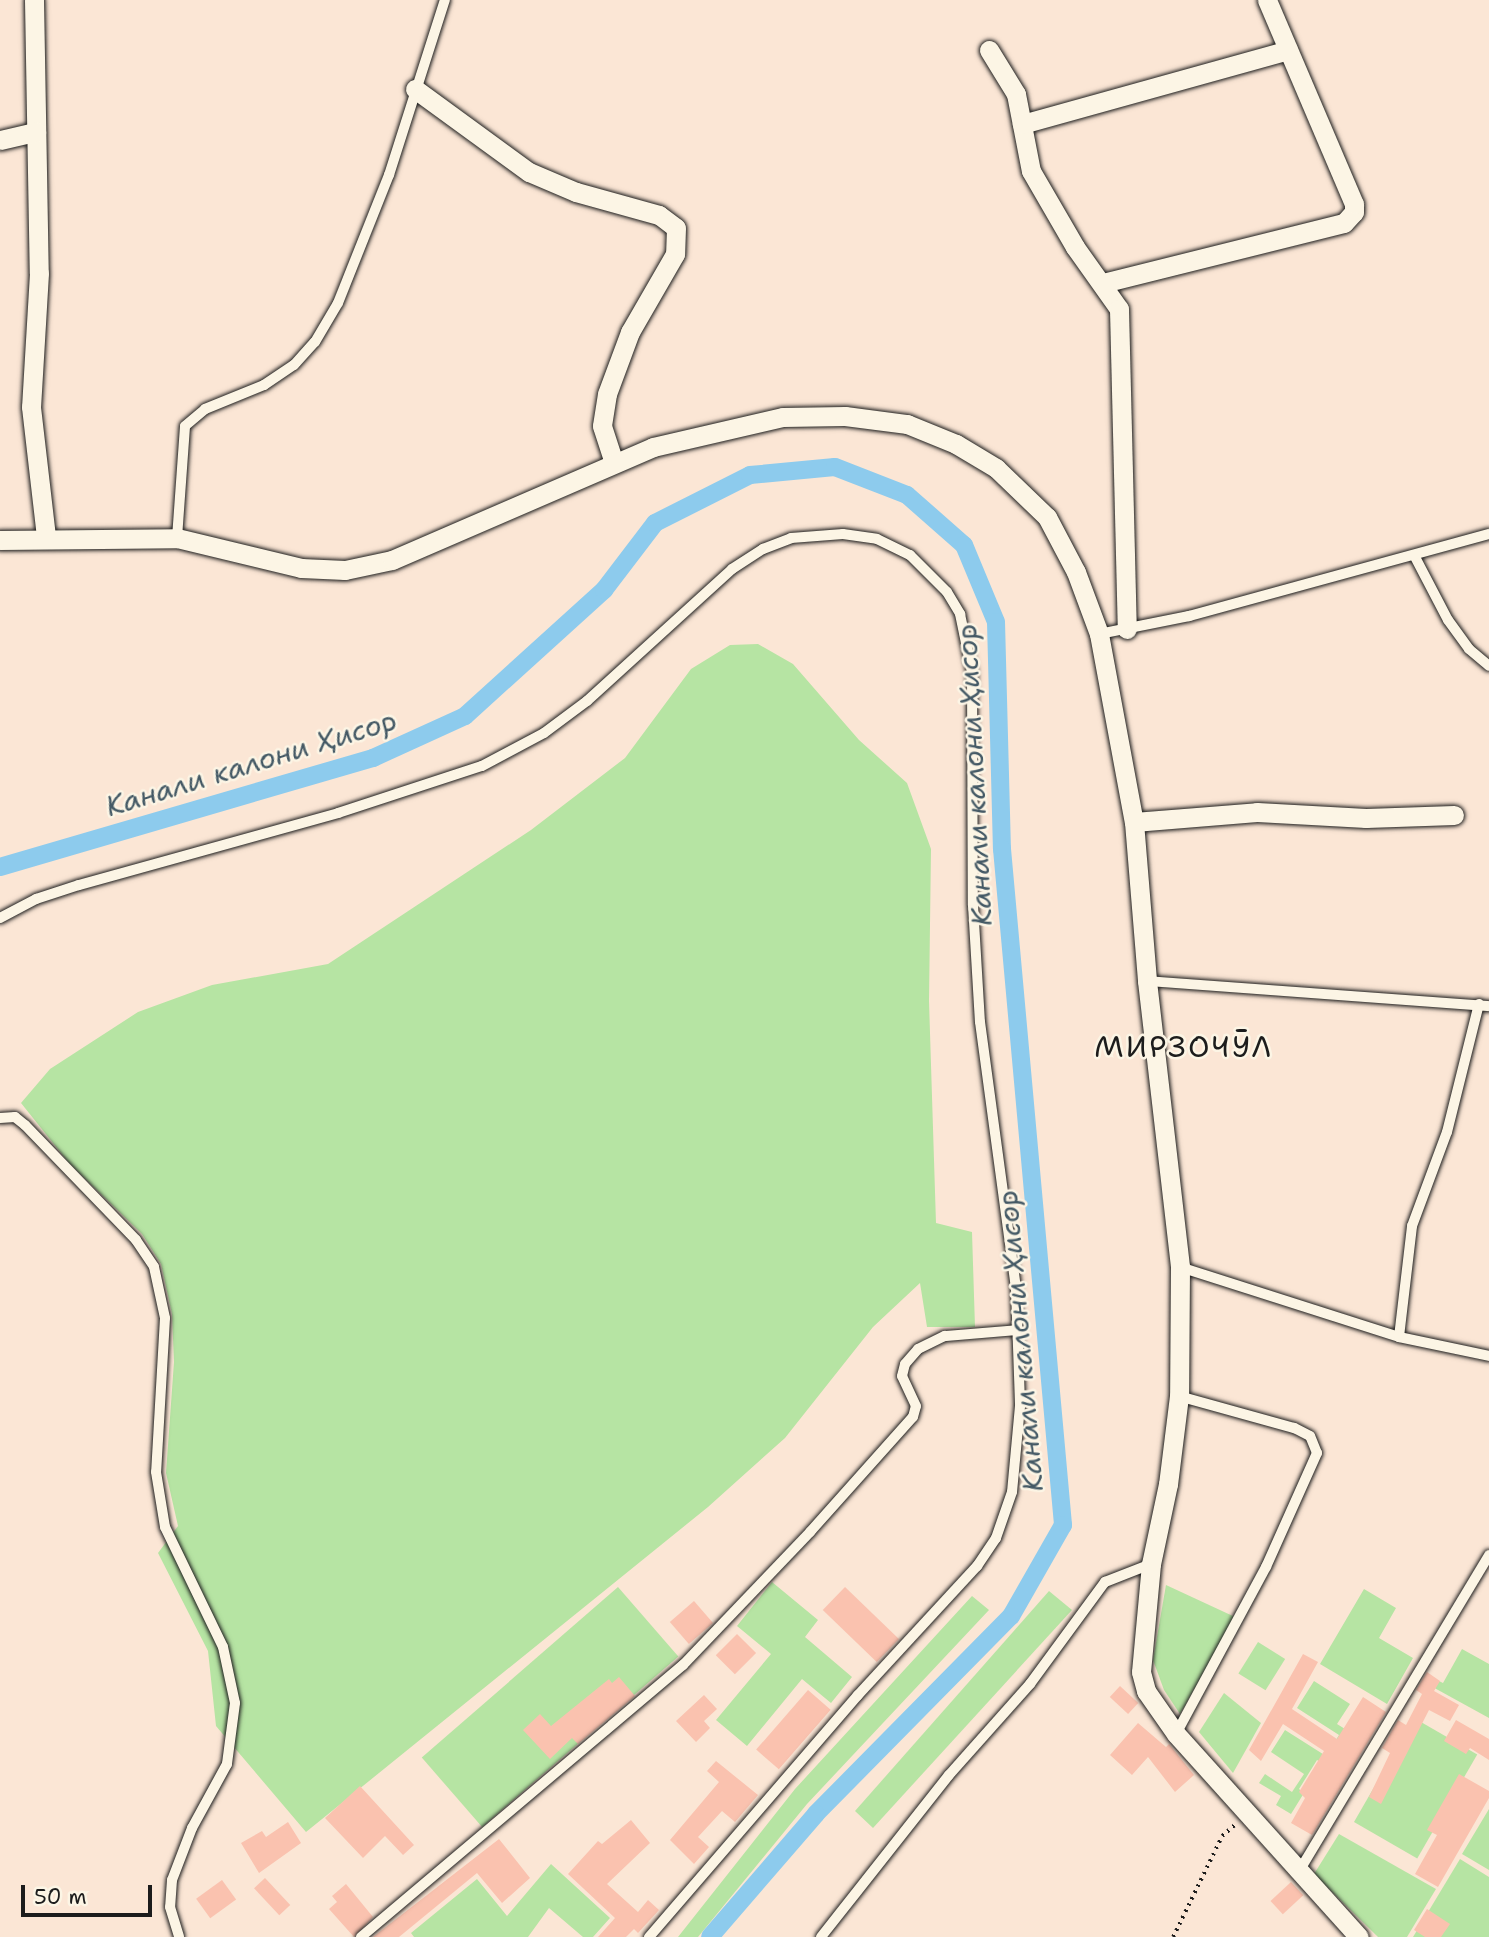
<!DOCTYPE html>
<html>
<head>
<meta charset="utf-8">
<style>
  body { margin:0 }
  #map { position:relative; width:1489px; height:1937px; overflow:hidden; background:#fbe6d5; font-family:"Shantell Sans",sans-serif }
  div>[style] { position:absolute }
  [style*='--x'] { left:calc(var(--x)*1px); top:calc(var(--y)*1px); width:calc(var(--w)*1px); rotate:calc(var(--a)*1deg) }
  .green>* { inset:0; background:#b6e4a3; transform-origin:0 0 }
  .canal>* { height:18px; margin:-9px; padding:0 9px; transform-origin:9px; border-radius:9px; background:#8dcbed }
  .building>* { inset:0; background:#fac2af; transform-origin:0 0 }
  .path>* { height:3.5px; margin-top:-1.75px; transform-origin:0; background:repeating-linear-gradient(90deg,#1c1c1c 0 2px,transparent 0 7px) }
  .roads { filter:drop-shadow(0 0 2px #1c1c1c) drop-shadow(0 0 2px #1c1c1c) }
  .service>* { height:10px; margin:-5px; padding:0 5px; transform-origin:5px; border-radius:5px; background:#fcf5e5 }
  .minor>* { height:19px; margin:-9.5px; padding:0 9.5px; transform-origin:9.5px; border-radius:9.5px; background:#fcf5e5 }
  span { translate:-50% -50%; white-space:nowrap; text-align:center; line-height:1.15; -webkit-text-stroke:5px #fcf5e5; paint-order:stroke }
  .water-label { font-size:28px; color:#445965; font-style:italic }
  .quarter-label { font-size:30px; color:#1c1c1c; letter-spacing:2px }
  .scale { position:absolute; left:21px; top:1885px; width:131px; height:32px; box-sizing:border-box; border:4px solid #1c1c1c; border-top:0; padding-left:9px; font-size:21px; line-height:24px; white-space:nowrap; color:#1c1c1c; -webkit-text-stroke:5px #fcf5e5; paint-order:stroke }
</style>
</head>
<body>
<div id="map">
  <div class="green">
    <i style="clip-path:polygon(758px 644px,793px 664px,859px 740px,907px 783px,931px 849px,929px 1001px,936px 1223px,972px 1232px,975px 1327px,927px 1327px,920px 1283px,873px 1327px,785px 1438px,708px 1507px,306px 1832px,216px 1726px,208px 1651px,158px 1553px,178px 1526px,166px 1473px,174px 1362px,172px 1314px,161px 1264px,142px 1234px,69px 1163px,21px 1103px,50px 1069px,138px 1012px,212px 985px,328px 964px,531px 830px,625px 758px,691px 669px,730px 645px)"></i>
    <i style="clip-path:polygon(772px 1582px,818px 1620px,805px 1637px,852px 1677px,831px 1703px,802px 1679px,747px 1746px,716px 1720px,771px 1654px,737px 1626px)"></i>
    <i style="clip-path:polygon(1166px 1585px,1235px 1617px,1180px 1714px,1164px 1690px,1153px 1660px)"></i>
    <i style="left:618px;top:1587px;width:92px;height:260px;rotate:49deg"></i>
    <i style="clip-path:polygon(1364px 1589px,1396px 1608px,1379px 1638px,1413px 1658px,1387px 1704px,1320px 1664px)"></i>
    <i style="clip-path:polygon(1049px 1591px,1072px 1610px,873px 1828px,855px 1811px)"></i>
    <i style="clip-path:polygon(972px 1596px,989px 1610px,807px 1804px,698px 1937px,678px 1937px,795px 1789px)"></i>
    <i style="left:1258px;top:1642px;width:32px;height:37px;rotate:32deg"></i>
    <i style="clip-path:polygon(1462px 1649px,1489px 1664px,1489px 1718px,1429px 1685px,1433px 1678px,1443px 1683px)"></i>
    <i style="clip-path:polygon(1314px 1681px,1350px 1704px,1337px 1724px,1366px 1742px,1325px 1765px,1317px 1760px,1299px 1789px,1304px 1793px,1291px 1814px,1276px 1805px,1281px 1796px,1259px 1783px,1265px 1774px,1292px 1792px,1304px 1774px,1271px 1752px,1285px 1730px,1326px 1756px,1339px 1735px,1297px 1708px)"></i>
    <i style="clip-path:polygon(1224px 1693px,1261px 1723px,1233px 1773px,1199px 1732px)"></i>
    <i style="left:1414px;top:1718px;width:73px;height:120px;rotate:30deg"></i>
    <i style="clip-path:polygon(1489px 1809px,1489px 1870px,1462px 1854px)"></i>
    <i style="clip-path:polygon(1339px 1834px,1436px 1889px,1407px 1937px,1378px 1937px,1314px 1874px)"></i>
    <i style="clip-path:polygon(1460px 1859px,1489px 1877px,1489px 1937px,1413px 1937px)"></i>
    <i style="clip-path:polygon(551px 1864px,610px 1918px,593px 1937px,583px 1937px,549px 1908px,528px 1937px,414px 1937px,411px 1933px,477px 1879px,507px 1916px)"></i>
  </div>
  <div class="canal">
    <i style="--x:0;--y:867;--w:389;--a:-16.3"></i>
    <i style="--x:373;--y:758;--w:101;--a:-24.5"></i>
    <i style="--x:465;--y:716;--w:188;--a:-42.2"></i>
    <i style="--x:604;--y:590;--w:84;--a:-52.7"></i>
    <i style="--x:655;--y:523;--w:106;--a:-26.8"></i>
    <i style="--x:750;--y:475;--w:85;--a:-5.4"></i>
    <i style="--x:835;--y:467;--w:77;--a:21.3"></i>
    <i style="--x:907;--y:495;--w:76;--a:41.3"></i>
    <i style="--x:964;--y:545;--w:83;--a:67.4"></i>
    <i style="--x:996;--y:622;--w:227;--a:88.5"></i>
    <i style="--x:1002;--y:849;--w:679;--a:84.84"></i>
    <i style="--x:1063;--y:1525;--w:105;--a:119.7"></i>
    <i style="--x:1011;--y:1616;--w:278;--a:134.6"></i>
    <i style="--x:816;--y:1814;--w:162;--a:130.8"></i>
  </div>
  <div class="building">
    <i style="left:845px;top:1587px;width:75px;height:32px;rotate:44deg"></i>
    <i style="left:694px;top:1601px;width:29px;height:32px;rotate:49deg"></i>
    <i style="left:737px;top:1634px;width:27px;height:30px;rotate:45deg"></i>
    <i style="clip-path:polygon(1303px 1654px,1318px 1662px,1292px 1709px,1337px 1739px,1363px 1697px,1386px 1712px,1312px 1835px,1291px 1823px,1305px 1798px,1299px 1792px,1324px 1751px,1283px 1724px,1261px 1761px,1249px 1750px)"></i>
    <i style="clip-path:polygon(1427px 1672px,1440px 1681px,1434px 1691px,1459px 1705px,1450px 1721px,1429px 1710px,1381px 1804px,1369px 1797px,1390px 1753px,1382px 1748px,1398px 1720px,1406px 1725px,1422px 1694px,1416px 1690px)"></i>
    <i style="clip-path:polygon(619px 1677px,635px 1696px,578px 1744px,572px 1738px,550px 1759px,523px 1730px,540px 1714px,551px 1726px,609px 1679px,612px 1683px)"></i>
    <i style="left:1120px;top:1686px;width:25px;height:15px;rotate:43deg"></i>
    <i style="left:808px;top:1690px;width:30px;height:79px;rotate:41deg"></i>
    <i style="clip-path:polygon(704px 1695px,717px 1709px,704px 1721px,710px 1728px,696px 1742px,676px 1721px)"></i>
    <i style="clip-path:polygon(1456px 1720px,1489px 1739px,1489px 1760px,1470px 1748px,1466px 1754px,1444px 1741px)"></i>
    <i style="clip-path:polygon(1138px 1723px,1166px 1747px,1169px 1744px,1194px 1775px,1175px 1792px,1148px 1757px,1132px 1775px,1110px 1755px)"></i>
    <i style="clip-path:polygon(716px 1761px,758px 1795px,735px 1822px,722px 1811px,698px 1837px,709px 1847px,694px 1864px,670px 1840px,719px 1782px,707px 1771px)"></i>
    <i style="clip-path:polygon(1459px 1774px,1489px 1791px,1489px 1798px,1438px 1887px,1415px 1874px,1437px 1835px,1427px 1830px)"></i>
    <i style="clip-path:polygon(360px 1786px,414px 1845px,403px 1855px,385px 1836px,363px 1858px,325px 1818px)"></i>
    <i style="clip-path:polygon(631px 1820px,650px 1843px,607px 1884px,638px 1912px,648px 1900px,659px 1910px,638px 1933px,634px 1929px,626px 1937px,598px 1937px,615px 1918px,568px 1874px,598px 1841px,602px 1844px)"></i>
    <i style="clip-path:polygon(288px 1822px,301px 1843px,259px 1873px,241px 1843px,262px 1831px,266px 1837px)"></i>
    <i style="clip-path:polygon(499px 1839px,530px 1878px,502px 1903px,477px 1873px,399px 1937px,373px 1937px)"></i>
    <i style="left:265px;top:1878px;width:37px;height:15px;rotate:47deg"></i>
    <i style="left:222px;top:1880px;width:24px;height:32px;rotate:54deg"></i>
    <i style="left:1291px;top:1882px;width:18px;height:28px;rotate:47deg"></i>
    <i style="clip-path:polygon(346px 1884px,373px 1917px,354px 1937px,329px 1909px,337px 1902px,332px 1896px)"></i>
    <i style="clip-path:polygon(1427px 1909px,1450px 1924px,1441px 1937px,1425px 1937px,1414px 1930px)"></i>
  </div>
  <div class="path">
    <i style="--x:1173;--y:1937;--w:112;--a:-64.1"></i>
    <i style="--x:1222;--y:1836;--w:18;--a:-41"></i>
  </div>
  <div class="roads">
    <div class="service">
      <i style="--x:177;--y:538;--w:112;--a:-85.9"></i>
      <i style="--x:185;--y:426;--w:26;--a:-40"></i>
      <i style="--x:205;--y:409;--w:64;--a:-22.1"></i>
      <i style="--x:264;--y:385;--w:36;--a:-34"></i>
      <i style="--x:294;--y:365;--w:31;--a:-48"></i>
      <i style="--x:315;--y:342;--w:45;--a:-59.5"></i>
      <i style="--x:338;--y:303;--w:138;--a:-68.3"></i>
      <i style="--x:389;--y:175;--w:184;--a:-72.3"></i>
      <i style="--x:1414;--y:555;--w:73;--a:62.4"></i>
      <i style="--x:1448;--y:620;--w:36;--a:54"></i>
      <i style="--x:1469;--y:649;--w:26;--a:40"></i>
      <i style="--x:1099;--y:634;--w:92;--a:-11.3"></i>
      <i style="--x:1189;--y:616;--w:311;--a:-15.3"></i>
      <i style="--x:0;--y:918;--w:41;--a:-27.8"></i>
      <i style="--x:36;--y:899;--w:45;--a:-18"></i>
      <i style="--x:79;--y:885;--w:269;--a:-15.5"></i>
      <i style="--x:338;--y:813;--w:151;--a:-18.1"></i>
      <i style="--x:482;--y:766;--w:70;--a:-28"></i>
      <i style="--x:544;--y:733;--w:54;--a:-36.7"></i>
      <i style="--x:587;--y:701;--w:196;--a:-42.3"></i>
      <i style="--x:732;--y:569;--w:37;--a:-33"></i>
      <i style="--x:763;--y:549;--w:30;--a:-21"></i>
      <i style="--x:791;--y:538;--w:52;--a:-4.4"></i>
      <i style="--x:843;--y:534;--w:34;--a:8"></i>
      <i style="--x:877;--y:539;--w:37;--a:26"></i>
      <i style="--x:910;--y:555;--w:52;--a:45"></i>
      <i style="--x:947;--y:592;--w:26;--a:59"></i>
      <i style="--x:960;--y:614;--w:59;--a:78.3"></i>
      <i style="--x:972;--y:672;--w:233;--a:89.8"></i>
      <i style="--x:973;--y:905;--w:117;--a:86.6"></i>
      <i style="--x:980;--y:1022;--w:269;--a:82.3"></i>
      <i style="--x:1016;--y:1289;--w:117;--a:88"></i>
      <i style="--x:1020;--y:1406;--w:86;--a:95.3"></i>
      <i style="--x:1012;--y:1492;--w:49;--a:109.2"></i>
      <i style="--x:996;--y:1538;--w:34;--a:124"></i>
      <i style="--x:977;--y:1566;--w:176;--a:132.7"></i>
      <i style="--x:858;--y:1695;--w:320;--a:130.8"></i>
      <i style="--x:1147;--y:981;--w:343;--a:4.2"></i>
      <i style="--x:0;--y:1118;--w:15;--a:-4"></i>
      <i style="--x:15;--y:1117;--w:13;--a:39"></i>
      <i style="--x:25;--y:1125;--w:160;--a:46"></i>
      <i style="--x:136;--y:1240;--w:32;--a:56"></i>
      <i style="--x:154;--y:1267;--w:52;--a:77.8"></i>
      <i style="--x:165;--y:1318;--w:154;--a:93.3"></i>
      <i style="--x:156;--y:1472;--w:56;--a:80.7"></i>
      <i style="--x:165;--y:1527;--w:133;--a:64.2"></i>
      <i style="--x:223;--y:1647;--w:57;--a:77.9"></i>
      <i style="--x:235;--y:1703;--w:62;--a:97.5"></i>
      <i style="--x:227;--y:1764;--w:73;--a:118.7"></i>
      <i style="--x:192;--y:1828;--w:56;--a:111"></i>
      <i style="--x:172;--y:1880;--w:27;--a:94"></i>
      <i style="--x:170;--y:1907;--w:31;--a:73"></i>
      <i style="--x:1180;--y:1267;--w:230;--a:17.7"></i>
      <i style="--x:1399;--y:1337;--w:92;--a:11.9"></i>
      <i style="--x:1399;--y:1337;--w:112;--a:-83.3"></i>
      <i style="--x:1412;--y:1226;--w:100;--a:-69.6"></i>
      <i style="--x:1447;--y:1132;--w:132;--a:-76"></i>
      <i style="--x:1176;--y:1734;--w:190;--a:-61.7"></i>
      <i style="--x:1266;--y:1567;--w:125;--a:-65.9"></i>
      <i style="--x:1317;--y:1453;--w:18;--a:-112"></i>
      <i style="--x:1310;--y:1436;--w:18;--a:-153"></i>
      <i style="--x:1294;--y:1428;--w:119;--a:-164.5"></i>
      <i style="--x:1298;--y:1873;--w:371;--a:-59"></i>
      <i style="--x:361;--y:1937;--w:422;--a:-40.2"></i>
      <i style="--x:683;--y:1665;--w:184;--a:-46.3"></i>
      <i style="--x:810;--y:1532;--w:154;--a:-48.2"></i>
      <i style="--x:913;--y:1417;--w:11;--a:-75"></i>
      <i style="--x:916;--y:1406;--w:33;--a:-115"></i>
      <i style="--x:902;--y:1376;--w:12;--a:-76"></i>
      <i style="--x:905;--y:1364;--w:20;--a:-49"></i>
      <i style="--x:918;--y:1349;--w:30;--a:-26"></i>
      <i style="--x:945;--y:1336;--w:73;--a:-4.7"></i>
      <i style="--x:821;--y:1937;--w:206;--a:-51.7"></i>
      <i style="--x:949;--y:1775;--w:122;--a:-48.3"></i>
      <i style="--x:1030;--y:1684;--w:127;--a:-53.7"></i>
      <i style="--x:1105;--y:1582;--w:49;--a:-21.4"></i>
    </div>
    <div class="minor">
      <i style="--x:34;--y:0;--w:273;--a:89"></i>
      <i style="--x:39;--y:273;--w:134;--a:93.4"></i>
      <i style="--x:31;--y:407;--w:130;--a:83.4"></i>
      <i style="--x:989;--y:50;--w:52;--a:58.5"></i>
      <i style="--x:1016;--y:94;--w:78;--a:79"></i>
      <i style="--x:1031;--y:171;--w:88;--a:59.9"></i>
      <i style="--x:1075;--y:247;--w:76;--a:54.6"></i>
      <i style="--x:1119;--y:309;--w:320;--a:88.6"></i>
      <i style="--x:415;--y:89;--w:141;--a:36.1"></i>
      <i style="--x:529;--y:172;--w:51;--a:23.1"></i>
      <i style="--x:576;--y:192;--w:86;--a:15.5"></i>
      <i style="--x:659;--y:215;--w:21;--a:37"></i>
      <i style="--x:676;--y:228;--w:26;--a:92"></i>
      <i style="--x:675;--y:254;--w:90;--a:120"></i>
      <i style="--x:630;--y:332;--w:66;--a:110.4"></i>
      <i style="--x:607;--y:394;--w:32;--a:99"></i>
      <i style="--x:602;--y:426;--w:38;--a:72"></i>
      <i style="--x:1022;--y:124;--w:276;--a:-15.5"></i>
      <i style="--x:0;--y:140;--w:37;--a:-13"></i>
      <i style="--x:1103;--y:283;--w:248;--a:-14"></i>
      <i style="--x:1344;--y:223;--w:15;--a:-48"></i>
      <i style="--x:1354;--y:212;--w:8;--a:-90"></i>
      <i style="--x:1354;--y:204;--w:222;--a:-113.1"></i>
      <i style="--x:0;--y:540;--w:177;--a:-0.6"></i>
      <i style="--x:177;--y:538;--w:128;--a:13.6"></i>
      <i style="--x:301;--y:568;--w:44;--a:2.6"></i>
      <i style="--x:345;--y:570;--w:48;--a:-12"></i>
      <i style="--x:392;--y:560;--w:284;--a:-23.4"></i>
      <i style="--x:653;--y:447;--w:133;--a:-13"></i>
      <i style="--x:783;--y:417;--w:62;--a:-0.9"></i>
      <i style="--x:845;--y:416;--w:63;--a:7.4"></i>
      <i style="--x:907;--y:424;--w:53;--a:22.2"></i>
      <i style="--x:956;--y:444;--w:47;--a:31"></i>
      <i style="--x:996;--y:468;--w:71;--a:43.9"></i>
      <i style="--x:1047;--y:517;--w:62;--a:62.2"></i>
      <i style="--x:1076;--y:572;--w:66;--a:69.6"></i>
      <i style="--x:1099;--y:634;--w:191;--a:79.5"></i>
      <i style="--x:1134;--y:822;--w:160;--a:85.3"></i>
      <i style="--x:1147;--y:981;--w:288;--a:83.4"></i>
      <i style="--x:1180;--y:1267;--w:129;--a:90.4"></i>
      <i style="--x:1179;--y:1396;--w:89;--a:97.1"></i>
      <i style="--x:1168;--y:1484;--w:82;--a:102"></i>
      <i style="--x:1151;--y:1564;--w:108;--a:95.3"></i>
      <i style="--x:1141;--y:1672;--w:20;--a:75"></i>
      <i style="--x:1146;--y:1691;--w:52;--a:55.1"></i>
      <i style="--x:1176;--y:1734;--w:273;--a:48"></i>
      <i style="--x:1134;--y:822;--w:123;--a:-4.6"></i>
      <i style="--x:1257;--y:812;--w:109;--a:3.2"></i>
      <i style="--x:1366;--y:818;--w:88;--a:-2"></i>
    </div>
  </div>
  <div class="water-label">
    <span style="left:251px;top:763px;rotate:-17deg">Канали калони Ҳисор</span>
    <span style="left:974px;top:775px;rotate:-93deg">Канали калони Ҳисор</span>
    <span style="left:1020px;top:1341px;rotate:-95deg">Канали калони Ҳисор</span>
  </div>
  <div class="quarter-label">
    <span style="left:1184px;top:1047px">МИРЗОЧӮЛ</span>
  </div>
  <div class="scale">50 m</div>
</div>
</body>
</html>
